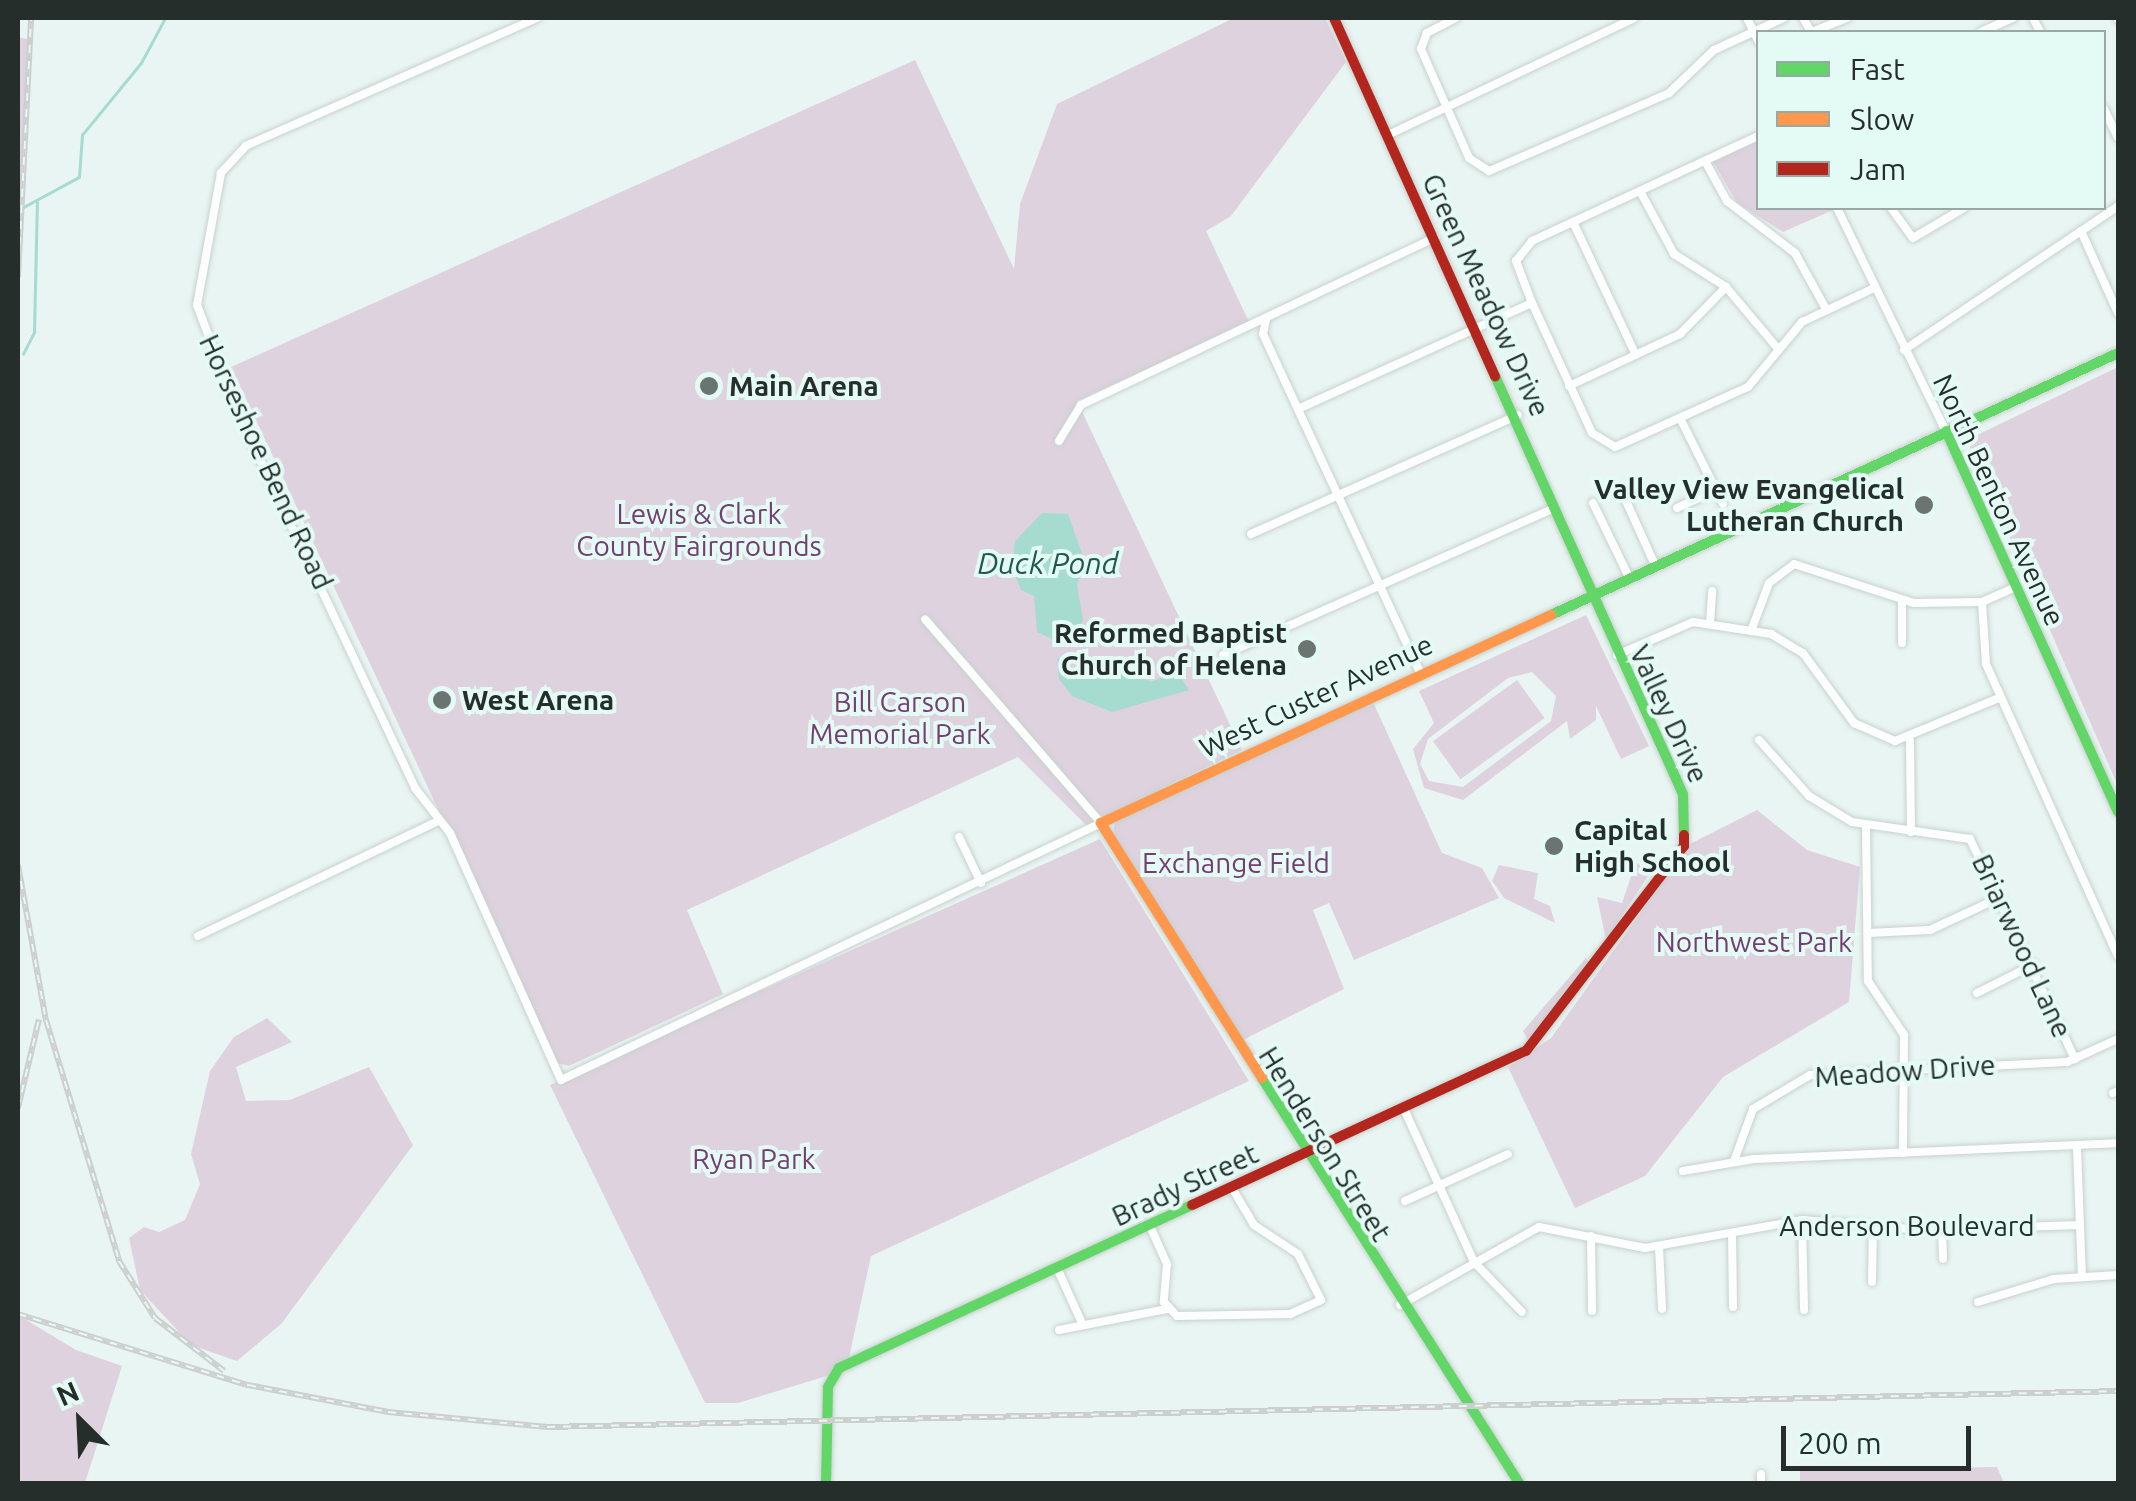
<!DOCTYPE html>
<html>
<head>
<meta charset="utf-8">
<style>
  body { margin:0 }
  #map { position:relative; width:2136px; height:1501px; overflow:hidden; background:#e9f5f2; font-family:Ubuntu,sans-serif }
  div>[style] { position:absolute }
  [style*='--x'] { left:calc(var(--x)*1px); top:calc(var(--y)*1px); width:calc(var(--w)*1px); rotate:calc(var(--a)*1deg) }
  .green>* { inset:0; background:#ded2df; transform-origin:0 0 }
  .water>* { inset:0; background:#a6dbd0 }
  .stream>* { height:2.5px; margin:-1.25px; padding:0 1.25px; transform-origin:1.25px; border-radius:1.25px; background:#a6dbd0 }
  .roads { filter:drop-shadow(0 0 2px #c8d1ce) drop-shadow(0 0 2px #c8d1ce) }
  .street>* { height:8px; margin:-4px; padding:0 4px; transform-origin:4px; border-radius:4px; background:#fcfefd }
  .fast>* { height:10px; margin:-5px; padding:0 5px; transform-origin:5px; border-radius:5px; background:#63d668 }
  .slow>* { height:10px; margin:-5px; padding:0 5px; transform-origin:5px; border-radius:5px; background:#ff974d }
  .jam>* { height:10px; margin:-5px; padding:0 5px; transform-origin:5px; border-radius:5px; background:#b3261e }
  .rail>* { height:6px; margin-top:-3px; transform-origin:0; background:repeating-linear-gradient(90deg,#e4faf5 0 8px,#cccfce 0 16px); box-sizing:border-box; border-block:2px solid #cccfce }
  .dots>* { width:28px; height:28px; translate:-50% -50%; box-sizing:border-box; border:5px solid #e4faf5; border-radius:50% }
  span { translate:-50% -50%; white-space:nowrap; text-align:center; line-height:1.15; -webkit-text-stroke:8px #e4faf5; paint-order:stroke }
  .street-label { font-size:28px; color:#262e2c }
  .poi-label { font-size:28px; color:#262e2c; font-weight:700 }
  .left { translate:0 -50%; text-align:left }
  .right { translate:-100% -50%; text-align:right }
  .park-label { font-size:28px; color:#763e70 }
  .water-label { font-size:30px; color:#1e584e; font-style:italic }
  .frame { position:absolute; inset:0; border:20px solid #262e2c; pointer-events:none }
  .legend { position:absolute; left:1756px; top:30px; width:350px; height:180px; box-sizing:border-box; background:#e4faf5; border:2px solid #98a8a5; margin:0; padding:12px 18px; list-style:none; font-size:30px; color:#262e2c }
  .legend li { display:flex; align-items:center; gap:20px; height:50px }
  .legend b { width:50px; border:2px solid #98a8a5 }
  .north { position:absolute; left:30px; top:1371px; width:100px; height:100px; -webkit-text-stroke:8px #e4faf5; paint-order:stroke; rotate:336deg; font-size:28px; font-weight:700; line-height:40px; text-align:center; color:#262e2c }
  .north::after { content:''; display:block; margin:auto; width:35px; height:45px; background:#262e2c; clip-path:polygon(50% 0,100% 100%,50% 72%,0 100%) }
  .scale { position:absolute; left:1781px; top:1426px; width:190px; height:45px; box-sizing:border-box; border:5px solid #262e2c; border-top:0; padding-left:12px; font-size:30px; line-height:35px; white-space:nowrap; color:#262e2c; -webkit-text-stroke:8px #e4faf5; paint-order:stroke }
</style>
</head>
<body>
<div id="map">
  <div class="green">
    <i style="clip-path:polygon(1234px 18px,1325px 18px,1346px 62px,1231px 216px,1206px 231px,1249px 322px,1077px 401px,1242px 750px,1086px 825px,1018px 757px,687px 910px,723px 994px,569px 1066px,557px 1063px,231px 367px,915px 60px,1014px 269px,1020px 204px,1057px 104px)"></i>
    <i style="clip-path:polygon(18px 37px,30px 40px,18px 237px)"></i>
    <i style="clip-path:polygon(1758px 141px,1758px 208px,1833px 210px,1783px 232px,1737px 203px,1713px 162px)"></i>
    <i style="clip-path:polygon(2118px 367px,2118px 786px,1970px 447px,1971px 438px)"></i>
    <i style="clip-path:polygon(evenodd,1586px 615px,1649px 746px,1621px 759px,1596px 706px,1596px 720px,1570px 739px,1567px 721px,1463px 800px,1424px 788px,1413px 749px,1434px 723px,1419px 691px,1586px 615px,1532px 672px,1556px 696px,1551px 721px,1463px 787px,1429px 781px,1420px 764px,1428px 739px,1508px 678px,1532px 672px)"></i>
    <i style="left:1517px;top:680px;width:47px;height:104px;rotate:54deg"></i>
    <i style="clip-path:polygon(1373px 702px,1442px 853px,1482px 868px,1499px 898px,1354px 960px,1329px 903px,1313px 910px,1344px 989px,1239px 1042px,1113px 834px,1115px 822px)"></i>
    <i style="clip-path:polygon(1757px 810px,1807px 850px,1860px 867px,1849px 1002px,1723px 1077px,1645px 1176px,1575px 1208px,1508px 1067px,1551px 1038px,1690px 844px)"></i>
    <i style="clip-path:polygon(1100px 839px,1249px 1081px,871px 1256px,849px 1358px,830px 1375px,738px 1403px,705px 1403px,550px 1085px)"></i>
    <i style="clip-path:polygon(1636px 862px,1650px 873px,1606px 940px,1597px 897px,1622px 903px)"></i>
    <i style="clip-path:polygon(1499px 865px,1538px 873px,1534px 899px,1550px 906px,1555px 923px,1504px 898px,1492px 881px)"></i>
    <i style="clip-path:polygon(1586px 958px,1589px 962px,1528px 1040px,1523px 1031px)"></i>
    <i style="clip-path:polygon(267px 1018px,292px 1042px,236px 1067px,246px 1101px,290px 1100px,369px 1067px,413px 1145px,282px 1323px,237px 1361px,191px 1345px,140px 1290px,129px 1238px,144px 1227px,159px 1232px,185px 1220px,200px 1184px,191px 1154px,210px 1071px,234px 1037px)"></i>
    <i style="clip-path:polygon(18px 1315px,76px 1350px,122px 1366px,85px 1483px,18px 1483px)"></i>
    <i style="clip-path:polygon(1997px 1467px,2004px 1483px,1800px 1483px,1800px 1470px)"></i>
  </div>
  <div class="water">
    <i style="clip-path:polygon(1042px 513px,1068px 514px,1085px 562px,1077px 585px,1083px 620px,1067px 646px,1037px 632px,1034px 596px,1021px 590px,1012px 568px,1015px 541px)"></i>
    <i style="clip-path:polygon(1057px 657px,1078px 675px,1127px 670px,1151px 682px,1176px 671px,1189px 690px,1112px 712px,1072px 696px,1059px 679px)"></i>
  </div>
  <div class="stream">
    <i style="--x:18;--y:210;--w:69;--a:-28.4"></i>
    <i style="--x:79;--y:177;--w:42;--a:-85.9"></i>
    <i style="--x:82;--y:135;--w:93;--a:-50.7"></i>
    <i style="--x:141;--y:63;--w:51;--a:-61.9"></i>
    <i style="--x:23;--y:354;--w:25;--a:-63"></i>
    <i style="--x:34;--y:332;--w:129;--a:-88.7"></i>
  </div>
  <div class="roads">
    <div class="street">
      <i style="--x:537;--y:18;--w:318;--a:156.3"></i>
      <i style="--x:246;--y:146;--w:37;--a:133"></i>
      <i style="--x:221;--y:173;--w:134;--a:100.3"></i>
      <i style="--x:197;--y:305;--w:113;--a:69.3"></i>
      <i style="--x:237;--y:411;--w:417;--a:64.7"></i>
      <i style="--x:415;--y:788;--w:57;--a:52.1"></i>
      <i style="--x:450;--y:833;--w:271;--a:65.8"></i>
      <i style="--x:561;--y:1080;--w:598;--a:-25.45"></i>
      <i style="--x:1101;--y:823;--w:269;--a:-130.8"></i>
      <i style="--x:1456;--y:18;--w:33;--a:153"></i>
      <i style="--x:1427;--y:33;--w:17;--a:111"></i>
      <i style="--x:1421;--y:49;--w:119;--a:66.2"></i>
      <i style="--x:1469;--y:158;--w:24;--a:33"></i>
      <i style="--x:1489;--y:171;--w:196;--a:-23.4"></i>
      <i style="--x:1669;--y:93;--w:62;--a:-43.7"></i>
      <i style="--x:1714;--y:50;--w:77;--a:-24.6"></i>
      <i style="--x:1747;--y:18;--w:25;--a:64"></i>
      <i style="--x:1803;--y:18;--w:16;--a:60"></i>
      <i style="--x:2033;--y:18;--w:16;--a:63"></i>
      <i style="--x:2118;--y:18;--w:1;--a:90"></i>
      <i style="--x:1812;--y:32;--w:38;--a:-22"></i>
      <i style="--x:1981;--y:32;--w:35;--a:-24"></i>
      <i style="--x:2104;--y:109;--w:32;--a:64"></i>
      <i style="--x:1388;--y:135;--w:272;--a:-25.4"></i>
      <i style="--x:1705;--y:161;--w:46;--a:61.2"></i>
      <i style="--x:1727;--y:201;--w:86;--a:37.4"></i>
      <i style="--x:1795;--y:253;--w:64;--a:61"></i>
      <i style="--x:1640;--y:191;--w:72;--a:61.6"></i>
      <i style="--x:1674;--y:254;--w:62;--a:32.4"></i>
      <i style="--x:1726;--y:287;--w:82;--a:49.9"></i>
      <i style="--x:1837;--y:208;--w:248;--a:64"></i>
      <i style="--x:1891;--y:208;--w:37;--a:54"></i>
      <i style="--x:1913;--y:238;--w:59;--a:-30.5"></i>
      <i style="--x:1573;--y:222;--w:147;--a:64.7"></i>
      <i style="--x:2081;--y:231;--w:90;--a:65.7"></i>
      <i style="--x:1532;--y:303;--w:143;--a:65.2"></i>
      <i style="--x:1592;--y:433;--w:27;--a:31"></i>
      <i style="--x:1615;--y:447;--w:146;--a:-24.3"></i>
      <i style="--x:1748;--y:387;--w:85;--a:-50.3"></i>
      <i style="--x:1802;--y:322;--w:80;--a:-25.3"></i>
      <i style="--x:1266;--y:319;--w:15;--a:101"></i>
      <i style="--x:1263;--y:334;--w:374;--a:65.1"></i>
      <i style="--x:1904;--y:350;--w:258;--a:-33.9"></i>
      <i style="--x:1569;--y:386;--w:123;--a:-25.1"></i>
      <i style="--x:1680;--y:334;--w:66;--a:-45.6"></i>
      <i style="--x:1298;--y:409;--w:257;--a:-24.4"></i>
      <i style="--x:1532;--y:303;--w:45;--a:-110.9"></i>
      <i style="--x:1516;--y:261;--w:26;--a:-51"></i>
      <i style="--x:1532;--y:241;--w:249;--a:-24.9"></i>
      <i style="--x:1680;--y:418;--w:96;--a:63.4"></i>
      <i style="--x:1059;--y:441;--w:42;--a:-58.6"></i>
      <i style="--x:1081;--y:405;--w:391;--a:-25.3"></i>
      <i style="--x:1622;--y:492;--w:80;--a:65.7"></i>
      <i style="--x:1593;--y:503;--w:82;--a:64.1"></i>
      <i style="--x:1677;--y:508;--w:43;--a:-24.8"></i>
      <i style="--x:1251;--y:534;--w:292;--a:-24"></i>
      <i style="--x:1982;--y:602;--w:62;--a:86.3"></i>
      <i style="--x:1986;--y:664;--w:320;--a:65.7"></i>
      <i style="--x:1710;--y:623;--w:32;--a:-86"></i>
      <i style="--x:1751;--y:631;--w:51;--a:-69.4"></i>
      <i style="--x:1769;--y:583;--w:31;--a:-37"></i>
      <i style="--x:1794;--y:564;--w:126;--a:18"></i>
      <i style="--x:1914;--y:603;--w:68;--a:-0.8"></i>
      <i style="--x:1982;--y:602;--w:36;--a:-24"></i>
      <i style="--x:1902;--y:643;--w:42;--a:-90"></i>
      <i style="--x:1223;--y:655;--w:363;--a:-23.9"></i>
      <i style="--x:1617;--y:655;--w:83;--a:-23.5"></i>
      <i style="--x:1693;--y:622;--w:79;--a:8.7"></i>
      <i style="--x:1771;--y:634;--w:37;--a:31"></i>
      <i style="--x:1803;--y:653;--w:87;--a:53.9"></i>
      <i style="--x:1854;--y:723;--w:45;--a:23.7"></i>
      <i style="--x:1895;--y:741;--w:113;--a:-22.5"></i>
      <i style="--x:1759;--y:740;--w:75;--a:48.2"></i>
      <i style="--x:1809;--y:796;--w:50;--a:31.2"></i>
      <i style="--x:1852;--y:822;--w:119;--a:8.2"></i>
      <i style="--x:1970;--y:839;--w:244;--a:64.5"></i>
      <i style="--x:1910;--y:741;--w:91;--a:89.4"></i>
      <i style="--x:1866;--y:827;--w:154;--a:89.3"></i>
      <i style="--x:1868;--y:981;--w:65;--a:56.3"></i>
      <i style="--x:1904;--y:1035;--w:118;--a:90.5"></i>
      <i style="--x:959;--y:837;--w:51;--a:64.4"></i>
      <i style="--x:1868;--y:933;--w:62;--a:-2.8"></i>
      <i style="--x:1930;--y:930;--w:78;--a:-24.9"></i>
      <i style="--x:198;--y:936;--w:266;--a:-25.6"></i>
      <i style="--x:1977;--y:993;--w:63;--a:-26.6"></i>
      <i style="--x:2113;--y:1093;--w:5;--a:-22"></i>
      <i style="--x:1404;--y:1109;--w:168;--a:65.4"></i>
      <i style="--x:1474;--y:1262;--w:69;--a:46.2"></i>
      <i style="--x:2077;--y:1148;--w:128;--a:87.8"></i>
      <i style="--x:1734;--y:1161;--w:55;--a:-69.9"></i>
      <i style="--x:1753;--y:1109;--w:66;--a:-30.8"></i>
      <i style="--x:1810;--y:1075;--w:257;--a:-2.9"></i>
      <i style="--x:2067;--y:1062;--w:56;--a:-24.3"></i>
      <i style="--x:1683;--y:1171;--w:72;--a:-9.6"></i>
      <i style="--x:1754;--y:1159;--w:364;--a:-2.5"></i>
      <i style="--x:1405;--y:1201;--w:113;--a:-24.5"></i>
      <i style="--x:1802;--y:1220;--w:90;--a:88.7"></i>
      <i style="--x:1150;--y:1226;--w:42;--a:65.9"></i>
      <i style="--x:1167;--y:1264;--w:38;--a:95"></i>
      <i style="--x:1164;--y:1302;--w:19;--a:47"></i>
      <i style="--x:1177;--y:1316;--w:113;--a:-1"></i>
      <i style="--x:1290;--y:1314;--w:34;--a:-24"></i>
      <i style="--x:1321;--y:1300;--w:51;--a:-116.6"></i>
      <i style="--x:1298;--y:1254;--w:53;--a:-146.6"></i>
      <i style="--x:1254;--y:1225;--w:43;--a:-120.7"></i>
      <i style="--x:1942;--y:1230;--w:29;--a:88"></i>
      <i style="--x:1732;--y:1233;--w:74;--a:89.2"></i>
      <i style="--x:1591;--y:1236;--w:75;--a:89.2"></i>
      <i style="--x:1659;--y:1247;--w:62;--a:87.2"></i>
      <i style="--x:1057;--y:1268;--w:58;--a:65.6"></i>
      <i style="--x:1872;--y:1282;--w:55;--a:-89"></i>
      <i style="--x:1978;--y:1302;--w:79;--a:-16.8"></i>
      <i style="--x:2054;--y:1279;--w:64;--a:-3.6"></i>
      <i style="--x:1400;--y:1305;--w:159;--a:-29.3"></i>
      <i style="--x:1539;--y:1227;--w:108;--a:11.2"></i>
      <i style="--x:1645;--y:1248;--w:159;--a:-10.1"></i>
      <i style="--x:1802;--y:1220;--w:120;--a:4.8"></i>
      <i style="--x:1922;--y:1230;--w:158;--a:-1.8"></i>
      <i style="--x:1059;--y:1330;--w:110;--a:-11"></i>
      <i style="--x:1761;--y:1484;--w:10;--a:-90"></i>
    </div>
    <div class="fast">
      <i style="--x:1495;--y:376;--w:459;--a:65.8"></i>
      <i style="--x:1683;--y:795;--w:40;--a:88.6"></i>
      <i style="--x:1946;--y:431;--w:418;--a:65.7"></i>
      <i style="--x:1551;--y:615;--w:625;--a:-24.8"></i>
      <i style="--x:1262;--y:1078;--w:481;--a:57.6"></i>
      <i style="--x:826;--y:1484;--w:97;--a:-88.8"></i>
      <i style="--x:828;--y:1387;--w:22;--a:-60"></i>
      <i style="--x:839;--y:1368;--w:389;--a:-24.8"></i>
    </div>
    <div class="slow">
      <i style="--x:1262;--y:1078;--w:302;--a:-122.3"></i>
      <i style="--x:1101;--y:823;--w:496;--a:-24.8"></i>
    </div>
    <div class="jam">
      <i style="--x:1334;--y:18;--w:393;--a:65.8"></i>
      <i style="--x:1192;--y:1205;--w:368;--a:-24.8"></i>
      <i style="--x:1526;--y:1051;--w:259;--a:-52.4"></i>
      <i style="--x:1684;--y:846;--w:11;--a:-90"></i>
    </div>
  </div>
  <div class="rail">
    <i style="--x:18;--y:277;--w:259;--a:-87.1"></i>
    <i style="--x:18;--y:865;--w:158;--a:79.8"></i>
    <i style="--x:46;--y:1020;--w:252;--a:73.1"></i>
    <i style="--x:119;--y:1261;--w:67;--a:57.7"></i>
    <i style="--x:155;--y:1318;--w:87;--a:37.5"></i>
    <i style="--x:18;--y:1108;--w:91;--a:-76.7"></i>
    <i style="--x:18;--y:1314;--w:241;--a:17.2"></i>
    <i style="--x:248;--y:1385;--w:143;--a:10.9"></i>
    <i style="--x:388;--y:1412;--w:160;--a:5.4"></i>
    <i style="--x:547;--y:1427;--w:1571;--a:-1.31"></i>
  </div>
  <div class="dots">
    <i style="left:709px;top:386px;background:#6a7471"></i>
    <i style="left:1924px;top:505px;background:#6a7471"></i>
    <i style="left:1307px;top:649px;background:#6a7471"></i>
    <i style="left:442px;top:700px;background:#6a7471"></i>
    <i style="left:1554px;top:846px;background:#6a7471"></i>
  </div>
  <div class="street-label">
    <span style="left:1486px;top:295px;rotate:65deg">Green Meadow Drive</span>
    <span style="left:266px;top:462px;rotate:65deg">Horseshoe Bend Road</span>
    <span style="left:1999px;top:500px;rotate:65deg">North Benton Avenue</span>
    <span style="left:1316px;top:696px;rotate:-25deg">West Custer Avenue</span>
    <span style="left:1669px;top:714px;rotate:65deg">Valley Drive</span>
    <span style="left:2022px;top:946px;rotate:65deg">Briarwood Lane</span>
    <span style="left:1905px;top:1071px;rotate:-4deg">Meadow Drive</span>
    <span style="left:1325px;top:1144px;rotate:58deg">Henderson Street</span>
    <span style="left:1185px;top:1185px;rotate:-25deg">Brady Street</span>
    <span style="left:1907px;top:1226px">Anderson Boulevard</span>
  </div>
  <div class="poi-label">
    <span class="left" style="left:729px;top:386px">Main Arena</span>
    <span class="right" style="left:1904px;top:505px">Valley View Evangelical<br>Lutheran Church</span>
    <span class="right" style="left:1287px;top:649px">Reformed Baptist<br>Church of Helena</span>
    <span class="left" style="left:462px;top:700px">West Arena</span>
    <span class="left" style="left:1574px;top:846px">Capital<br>High School</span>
  </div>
  <div class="park-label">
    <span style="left:699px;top:530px">Lewis &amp; Clark<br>County Fairgrounds</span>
    <span style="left:900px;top:718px">Bill Carson<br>Memorial Park</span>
    <span style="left:1236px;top:863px">Exchange Field</span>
    <span style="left:1754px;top:942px">Northwest Park</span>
    <span style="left:754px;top:1159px">Ryan Park</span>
  </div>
  <div class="water-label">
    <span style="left:1048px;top:563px">Duck Pond</span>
  </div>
  <div class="frame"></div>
  <ul class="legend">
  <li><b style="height:12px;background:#63d668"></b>Fast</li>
  <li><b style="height:12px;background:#ff974d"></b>Slow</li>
  <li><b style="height:12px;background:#b3261e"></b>Jam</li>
  </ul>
  <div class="north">N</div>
  <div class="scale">200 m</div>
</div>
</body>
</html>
